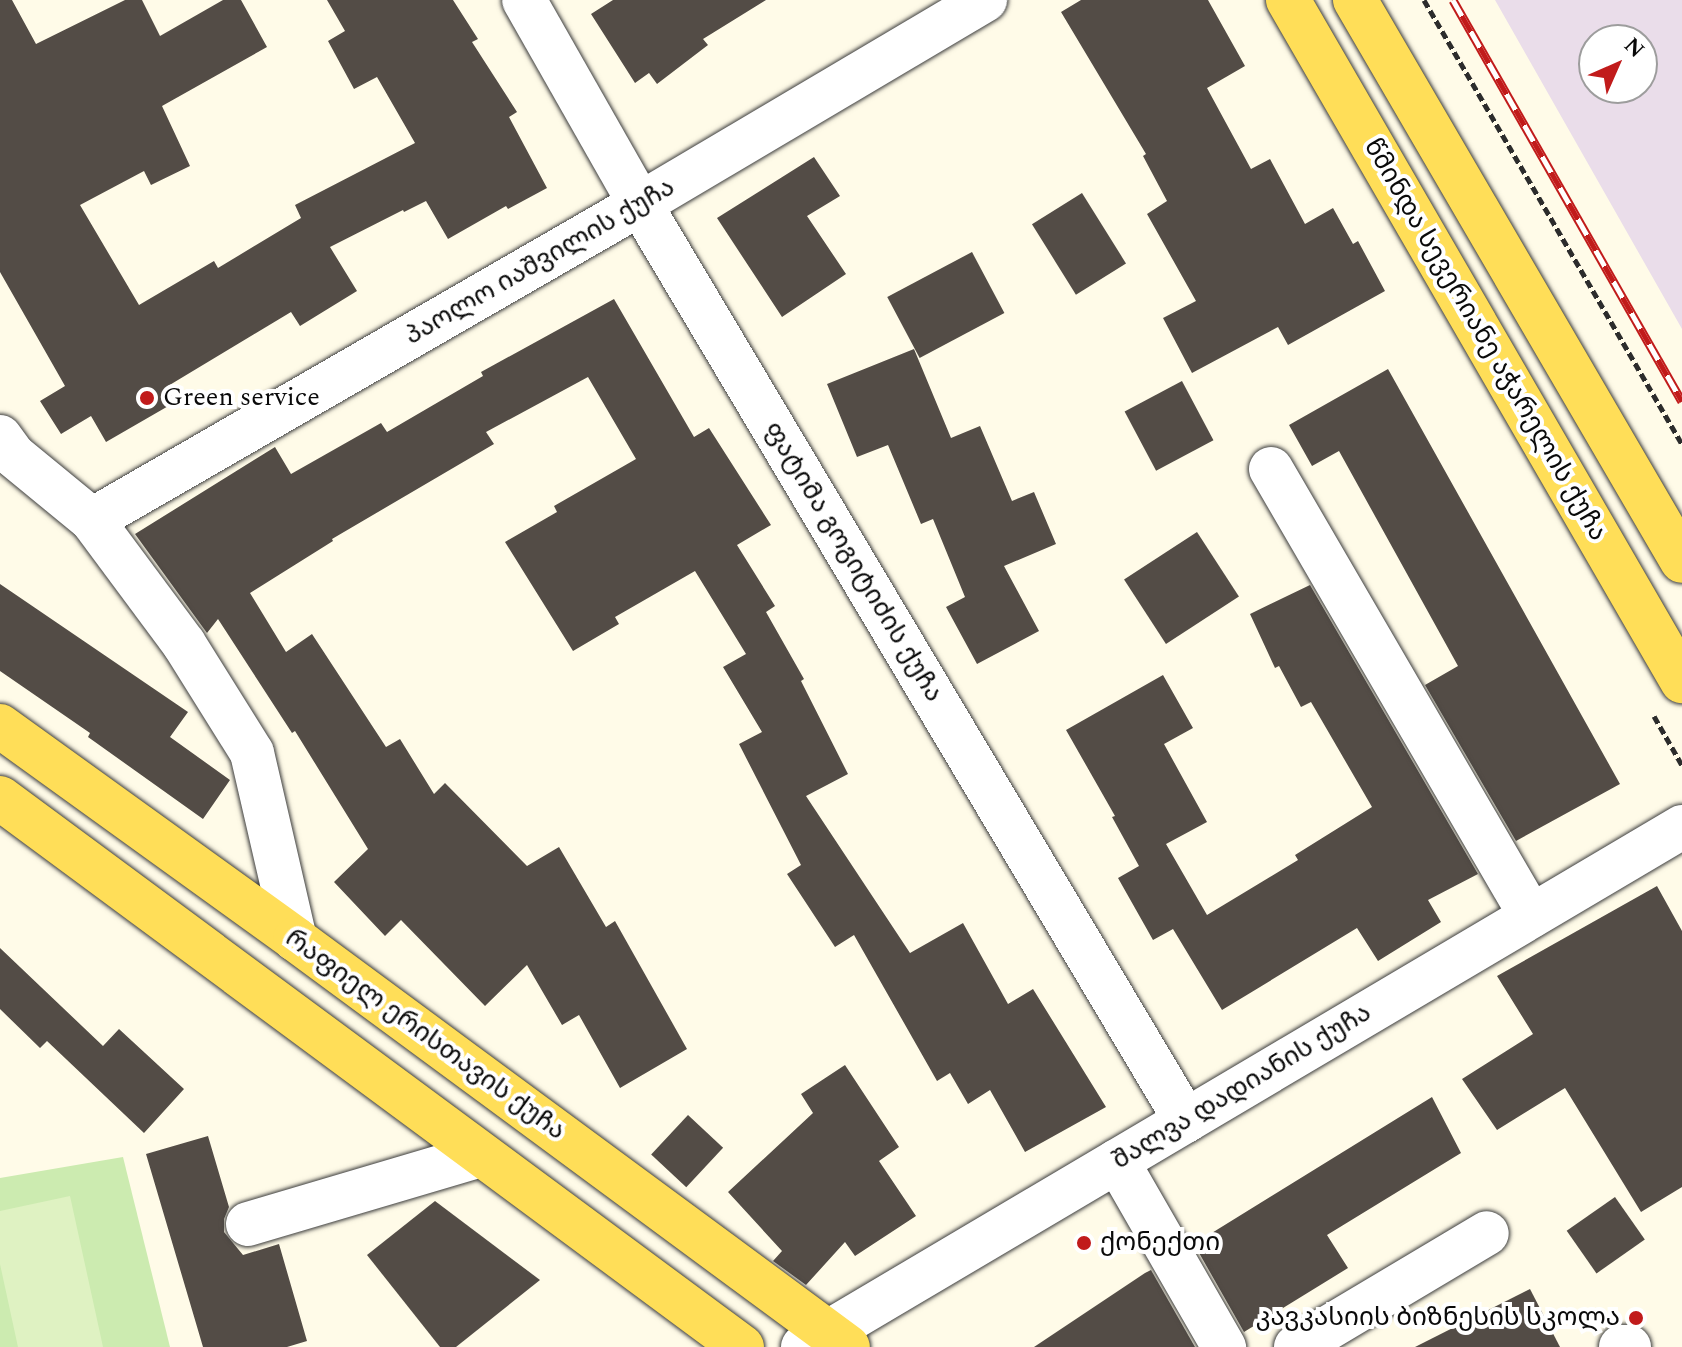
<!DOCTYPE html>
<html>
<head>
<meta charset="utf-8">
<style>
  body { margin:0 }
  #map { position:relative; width:1682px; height:1347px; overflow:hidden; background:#fffbe8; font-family:Spectral,"Noto Sans Georgian",serif }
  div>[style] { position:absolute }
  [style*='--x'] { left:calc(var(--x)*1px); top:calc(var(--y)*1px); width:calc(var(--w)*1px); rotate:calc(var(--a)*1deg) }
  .industrial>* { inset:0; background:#eaddea }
  .green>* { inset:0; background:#ccebb0 }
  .pitch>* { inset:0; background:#dff2c2 }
  .building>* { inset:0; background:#534c46; transform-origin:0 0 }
  .path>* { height:5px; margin-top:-2.5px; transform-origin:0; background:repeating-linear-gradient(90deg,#2c2c2c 0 8px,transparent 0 12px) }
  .roads { filter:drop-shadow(0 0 2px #3d3d3d) drop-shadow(0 0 2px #3d3d3d) }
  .minor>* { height:44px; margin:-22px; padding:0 22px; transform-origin:22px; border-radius:22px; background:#fff }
  .major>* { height:44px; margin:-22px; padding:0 22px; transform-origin:22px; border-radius:22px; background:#ffde58 }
  .rail>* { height:9px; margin-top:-4.5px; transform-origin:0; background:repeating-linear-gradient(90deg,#fff 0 18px,#c11b1b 0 36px); box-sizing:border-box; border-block:2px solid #c11b1b }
  .dots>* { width:22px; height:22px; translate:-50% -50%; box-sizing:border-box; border:4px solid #fff; border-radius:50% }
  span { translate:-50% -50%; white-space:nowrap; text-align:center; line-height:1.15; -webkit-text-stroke:8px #fff; paint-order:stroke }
  .street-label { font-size:26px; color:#0a0a0a }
  .poi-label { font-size:26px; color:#0a0a0a }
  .left { translate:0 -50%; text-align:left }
  .right { translate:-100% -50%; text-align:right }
  .north { position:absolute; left:1578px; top:24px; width:80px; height:80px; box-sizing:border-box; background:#fff; border:2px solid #9d9d9d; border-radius:50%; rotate:45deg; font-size:22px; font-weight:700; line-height:32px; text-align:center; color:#0a0a0a }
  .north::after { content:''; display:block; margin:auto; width:28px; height:36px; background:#c11b1b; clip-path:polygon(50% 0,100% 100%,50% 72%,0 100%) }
</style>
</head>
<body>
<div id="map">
  <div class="industrial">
    <i style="clip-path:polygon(evenodd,1495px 0,1682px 0,1682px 329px,1495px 0,1594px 40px,1642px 40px,1642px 88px,1594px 88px,1594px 40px)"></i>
  </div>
  <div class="green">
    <i style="clip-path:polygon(123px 1157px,170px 1347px,0 1347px,0 1178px)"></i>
  </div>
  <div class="pitch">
    <i style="clip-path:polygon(70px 1196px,103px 1347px,18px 1347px,0 1264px,0 1211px)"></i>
  </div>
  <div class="building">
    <i style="clip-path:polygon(0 0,12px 0,36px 44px,125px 0,142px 0,160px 36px,223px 0,241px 0,267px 47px,162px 106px,190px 166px,151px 185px,144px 171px,80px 205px,139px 305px,214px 261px,218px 268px,301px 218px,295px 205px,415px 143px,377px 77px,354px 89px,328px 41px,345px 31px,327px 0,453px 0,478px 39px,472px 42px,517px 112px,509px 117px,547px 188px,508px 209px,506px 206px,448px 239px,426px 201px,404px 212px,403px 210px,330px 247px,357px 291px,300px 326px,291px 312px,168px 386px,177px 401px,106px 442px,91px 416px,61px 434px,40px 401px,65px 386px,0 272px)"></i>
    <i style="clip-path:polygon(613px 0,766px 0,703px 39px,708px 45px,657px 84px,649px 73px,635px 83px,591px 14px)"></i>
    <i style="clip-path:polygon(1081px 0,1208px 0,1245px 66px,1207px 88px,1251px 169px,1270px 159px,1305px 224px,1333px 208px,1353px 244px,1358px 241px,1385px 291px,1288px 345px,1278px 327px,1192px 373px,1163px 318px,1196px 301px,1147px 214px,1167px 201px,1143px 156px,1146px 154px,1061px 12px)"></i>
    <i style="clip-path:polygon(814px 157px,840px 196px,807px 216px,846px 274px,782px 317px,717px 218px)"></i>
    <i style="left:1082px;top:193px;width:83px;height:59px;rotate:58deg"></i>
    <i style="left:972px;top:252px;width:69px;height:96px;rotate:62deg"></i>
    <i style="clip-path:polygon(614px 299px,694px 437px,709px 428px,771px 525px,737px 545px,775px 606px,766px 612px,804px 679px,801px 681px,848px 774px,806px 796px,910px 953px,963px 923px,1008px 1004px,1033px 989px,1106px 1107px,1025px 1152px,990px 1090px,968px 1104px,950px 1073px,937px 1081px,854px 935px,835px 947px,787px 874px,801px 865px,739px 744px,762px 732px,723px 667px,746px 654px,695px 571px,615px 617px,619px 624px,573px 651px,505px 542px,557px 512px,554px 506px,636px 459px,588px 377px,486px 432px,494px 444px,332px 539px,333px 541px,250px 593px,286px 652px,312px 634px,386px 747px,400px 739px,434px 794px,445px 783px,527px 866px,559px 847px,606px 927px,615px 921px,687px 1049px,620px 1088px,579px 1015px,562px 1025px,527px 965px,485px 1006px,401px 920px,385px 936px,334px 882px,368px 849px,295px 731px,292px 733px,218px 619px,207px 633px,135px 534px,275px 447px,291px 474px,381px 423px,387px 432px,483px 376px,481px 372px)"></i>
    <i style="clip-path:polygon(914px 349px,951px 438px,980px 426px,1012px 501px,1034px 492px,1056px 544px,1004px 566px,1039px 631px,977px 664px,946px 607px,965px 597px,933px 519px,921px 524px,888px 445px,857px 457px,827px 384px)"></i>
    <i style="clip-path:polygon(1388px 369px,1620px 784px,1516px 841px,1425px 685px,1458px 666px,1339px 451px,1312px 466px,1289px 425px)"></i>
    <i style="left:1182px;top:381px;width:67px;height:65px;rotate:62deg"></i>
    <i style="left:1197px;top:532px;width:77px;height:87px;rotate:57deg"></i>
    <i style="clip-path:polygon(0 584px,188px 712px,170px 737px,230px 780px,203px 819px,88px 737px,90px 733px,0 671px)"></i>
    <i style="clip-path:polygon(1310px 585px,1478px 874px,1428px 900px,1441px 922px,1378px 961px,1357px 928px,1222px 1010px,1173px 929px,1153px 940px,1118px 878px,1139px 866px,1112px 817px,1115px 816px,1066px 730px,1163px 675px,1193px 728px,1164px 744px,1207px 822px,1166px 844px,1207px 915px,1298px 860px,1295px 855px,1372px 807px,1311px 702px,1301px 707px,1279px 666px,1275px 668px,1250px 614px)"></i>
    <i style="clip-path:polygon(1657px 886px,1682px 931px,1682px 1187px,1641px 1212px,1565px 1088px,1497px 1130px,1462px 1079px,1533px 1034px,1497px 976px)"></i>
    <i style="clip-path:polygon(0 948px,103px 1046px,119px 1029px,184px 1089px,144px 1133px,47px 1041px,40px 1048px,0 1009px)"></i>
    <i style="clip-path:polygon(845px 1065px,899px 1147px,879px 1161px,916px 1216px,855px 1256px,845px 1242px,806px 1285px,773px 1261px,782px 1251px,728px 1192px,813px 1113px,801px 1094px)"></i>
    <i style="clip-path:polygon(1432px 1097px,1461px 1153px,1327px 1235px,1348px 1268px,1244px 1332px,1194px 1244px)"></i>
    <i style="left:688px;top:1115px;width:48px;height:54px;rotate:43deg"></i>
    <i style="clip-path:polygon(208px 1136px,229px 1207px,224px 1219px,224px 1232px,243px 1255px,279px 1244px,307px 1341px,287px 1347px,203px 1347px,146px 1154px)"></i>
    <i style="left:1615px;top:1197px;width:52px;height:59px;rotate:55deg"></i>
    <i style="clip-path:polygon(435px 1201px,540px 1280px,456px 1347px,440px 1347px,367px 1255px)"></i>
    <i style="clip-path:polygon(1151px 1270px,1195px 1347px,1034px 1347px,1145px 1273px)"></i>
    <i style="clip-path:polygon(1530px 1289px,1560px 1347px,1415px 1347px)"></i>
  </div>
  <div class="path">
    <i style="--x:1424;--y:0;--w:514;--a:59.84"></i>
    <i style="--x:1654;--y:716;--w:56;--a:60.3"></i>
  </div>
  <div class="roads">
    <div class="minor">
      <i style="--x:524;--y:0;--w:235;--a:60.4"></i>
      <i style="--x:640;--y:204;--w:1067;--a:59.23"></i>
      <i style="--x:0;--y:437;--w:22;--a:54"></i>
      <i style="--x:13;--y:455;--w:102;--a:39.4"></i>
      <i style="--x:92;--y:520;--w:154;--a:53.4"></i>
      <i style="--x:184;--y:644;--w:128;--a:58"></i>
      <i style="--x:252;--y:753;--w:191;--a:77"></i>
      <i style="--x:1271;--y:469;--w:517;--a:59.82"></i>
      <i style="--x:92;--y:520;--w:633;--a:-29.97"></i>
      <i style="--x:640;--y:204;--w:401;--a:-30.6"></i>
      <i style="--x:1117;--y:1161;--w:215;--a:60.1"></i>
      <i style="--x:248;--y:1224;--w:243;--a:-16.5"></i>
      <i style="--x:803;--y:1347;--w:1021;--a:-30.61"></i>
      <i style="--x:1296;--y:1347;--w:222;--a:-30.8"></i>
      <i style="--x:1621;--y:1347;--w:8;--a:0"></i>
    </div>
    <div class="major">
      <i style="--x:1288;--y:0;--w:787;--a:59.95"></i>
      <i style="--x:1355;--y:0;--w:649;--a:59.76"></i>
      <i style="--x:0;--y:726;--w:364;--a:35.8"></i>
      <i style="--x:295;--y:939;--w:687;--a:36.42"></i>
      <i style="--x:0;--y:798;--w:923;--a:36.5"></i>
    </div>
  </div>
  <div class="rail">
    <i style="--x:1453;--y:0;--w:462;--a:60.3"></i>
  </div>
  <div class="dots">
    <i style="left:147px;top:398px;background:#c11b1b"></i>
    <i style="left:1084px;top:1243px;background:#c11b1b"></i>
    <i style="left:1636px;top:1318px;background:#c11b1b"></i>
  </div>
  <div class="street-label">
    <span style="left:540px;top:262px;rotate:-30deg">პაოლო იაშვილის ქუჩა</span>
    <span style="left:1485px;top:340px;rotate:60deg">წმინდა სევერიანე აჭარელის ქუჩა</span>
    <span style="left:853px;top:562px;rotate:59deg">ფატიმა გოგიტიძის ქუჩა</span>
    <span style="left:425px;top:1035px;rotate:36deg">რაფიელ ერისთავის ქუჩა</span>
    <span style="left:1242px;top:1087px;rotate:-31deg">შალვა დადიანის ქუჩა</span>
  </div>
  <div class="poi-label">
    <span class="left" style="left:163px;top:398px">Green service</span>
    <span class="left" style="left:1100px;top:1243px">ქონექთი</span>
    <span class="right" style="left:1620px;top:1318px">კავკასიის ბიზნესის სკოლა</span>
  </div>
  <div class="north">N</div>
</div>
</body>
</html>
